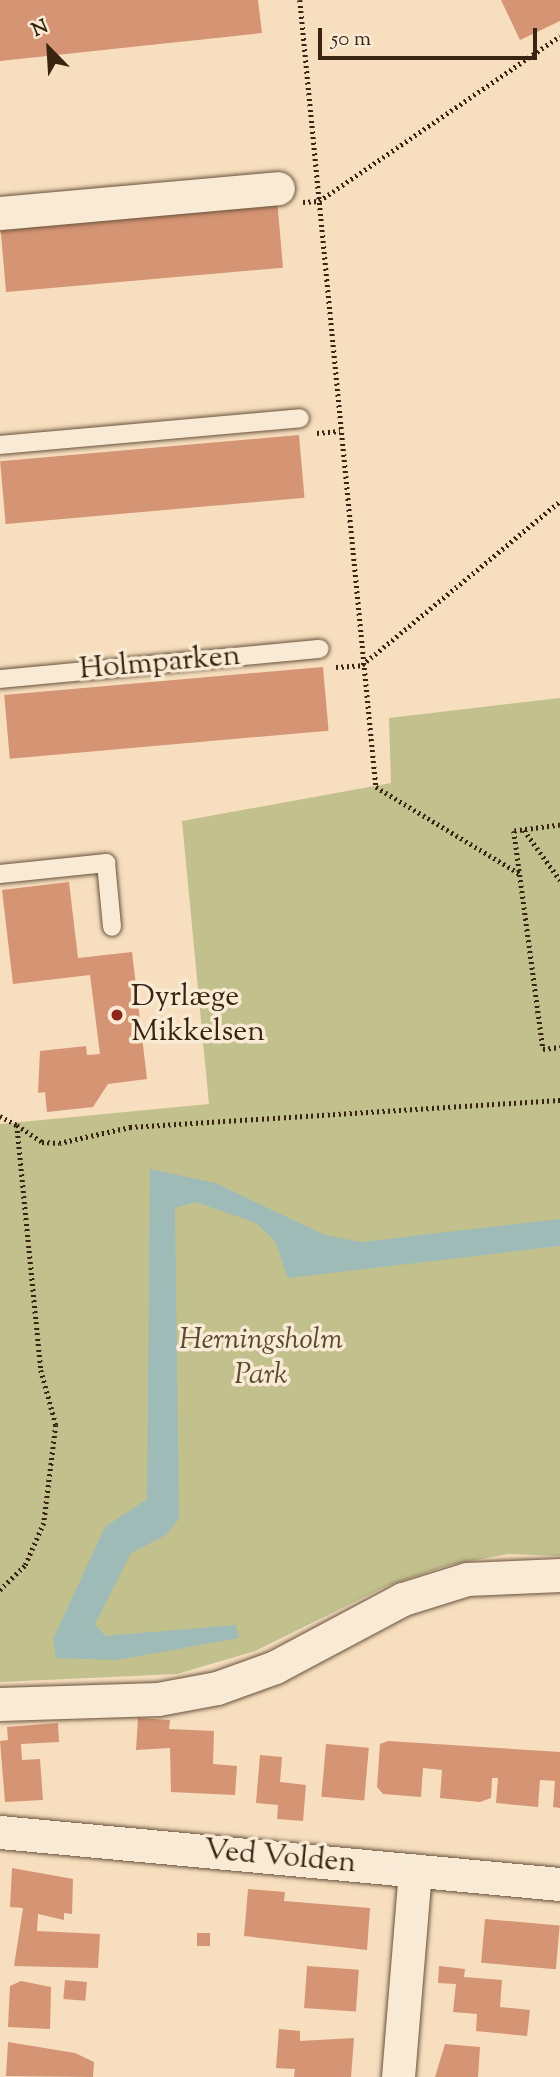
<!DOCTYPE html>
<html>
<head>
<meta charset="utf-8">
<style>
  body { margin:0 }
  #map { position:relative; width:560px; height:2077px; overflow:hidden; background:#f6debe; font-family:"Sorts Mill Goudy",serif }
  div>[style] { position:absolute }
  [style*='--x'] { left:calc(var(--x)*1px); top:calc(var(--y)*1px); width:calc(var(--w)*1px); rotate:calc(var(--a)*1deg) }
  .green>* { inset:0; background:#c2c08d }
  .water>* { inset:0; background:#9ebbb7 }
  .building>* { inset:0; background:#d59473; transform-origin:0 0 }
  .path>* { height:4.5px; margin-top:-2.25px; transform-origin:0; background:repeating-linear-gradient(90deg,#382411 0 2px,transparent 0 5.5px) }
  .roads { filter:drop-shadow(0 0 2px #68523c) drop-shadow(0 0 2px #68523c) }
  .service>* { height:18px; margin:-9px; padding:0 9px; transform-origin:9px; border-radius:9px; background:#f9ead5 }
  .minor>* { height:33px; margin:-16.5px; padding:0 16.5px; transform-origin:16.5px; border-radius:16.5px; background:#f9ead5 }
  .dots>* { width:19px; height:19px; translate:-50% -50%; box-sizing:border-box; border:4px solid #f9ead5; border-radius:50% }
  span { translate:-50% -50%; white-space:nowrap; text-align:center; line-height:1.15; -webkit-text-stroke:7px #f9ead5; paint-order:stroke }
  .street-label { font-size:30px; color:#382411 }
  .poi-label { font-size:30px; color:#382411 }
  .left { translate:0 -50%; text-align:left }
  .park-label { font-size:30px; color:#5a4b30; font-style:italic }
  .north { position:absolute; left:14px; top:14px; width:70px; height:70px; -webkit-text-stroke:5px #f9ead5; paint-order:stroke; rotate:336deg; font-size:19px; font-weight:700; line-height:28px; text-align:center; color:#382411 }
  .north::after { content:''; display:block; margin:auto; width:24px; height:32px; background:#382411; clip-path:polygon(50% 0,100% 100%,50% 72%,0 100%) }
  .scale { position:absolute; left:318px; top:28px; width:219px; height:32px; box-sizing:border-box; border:4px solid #382411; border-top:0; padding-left:9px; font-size:21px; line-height:24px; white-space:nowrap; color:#382411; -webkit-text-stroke:5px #f9ead5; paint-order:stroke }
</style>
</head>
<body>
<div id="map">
  <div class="green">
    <i style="clip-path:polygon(560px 698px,560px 1556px,508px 1554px,449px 1565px,387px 1586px,255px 1651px,177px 1674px,0 1682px,0 1124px,209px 1104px,182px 821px,391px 783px,389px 718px)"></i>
  </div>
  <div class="water">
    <i style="clip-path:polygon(150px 1169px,215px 1183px,325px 1235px,361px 1242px,560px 1219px,560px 1246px,288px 1278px,275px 1241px,256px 1223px,196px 1202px,175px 1208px,179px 1519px,166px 1535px,131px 1553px,95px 1624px,105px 1636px,236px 1625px,239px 1638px,117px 1660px,56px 1658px,53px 1639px,105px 1527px,147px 1499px)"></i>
  </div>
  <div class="building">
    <i style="clip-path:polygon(0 0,258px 0,262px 33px,0 61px)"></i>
    <i style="clip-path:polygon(501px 0,560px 0,560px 21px,520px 40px)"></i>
    <i style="left:277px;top:199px;width:69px;height:278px;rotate:85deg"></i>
    <i style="left:299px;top:435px;width:63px;height:300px;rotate:85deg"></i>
    <i style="left:323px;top:667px;width:64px;height:320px;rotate:85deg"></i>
    <i style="clip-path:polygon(69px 882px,78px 958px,132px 952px,147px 1079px,108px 1084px,93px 1107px,47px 1112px,45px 1092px,38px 1093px,40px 1051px,86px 1046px,87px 1055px,100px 1054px,90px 975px,13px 984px,2px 890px)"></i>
    <i style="clip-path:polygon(138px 1718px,170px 1720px,169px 1729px,214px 1731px,213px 1764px,237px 1766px,235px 1795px,171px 1792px,170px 1748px,136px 1750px)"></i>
    <i style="clip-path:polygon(58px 1723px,59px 1742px,21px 1744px,22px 1760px,40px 1759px,43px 1800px,5px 1802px,0 1741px,8px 1740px,7px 1727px)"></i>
    <i style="clip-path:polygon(388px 1741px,560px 1752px,560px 1808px,553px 1807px,555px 1781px,540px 1780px,538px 1807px,496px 1803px,498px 1778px,492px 1778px,491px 1798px,480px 1802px,440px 1798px,442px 1770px,423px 1768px,421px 1797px,383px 1794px,377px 1787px,380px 1744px)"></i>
    <i style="left:326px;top:1744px;width:43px;height:53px;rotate:5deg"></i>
    <i style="clip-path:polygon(260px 1755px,282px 1757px,280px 1782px,306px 1785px,303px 1821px,277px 1819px,278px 1805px,256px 1803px)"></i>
    <i style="clip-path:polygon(12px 1868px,73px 1879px,72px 1914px,64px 1913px,64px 1920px,38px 1914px,37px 1931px,100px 1934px,98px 1968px,14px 1966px,23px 1908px,10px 1907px)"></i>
    <i style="clip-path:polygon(248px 1889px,285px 1892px,284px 1901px,370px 1908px,367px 1950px,244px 1936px)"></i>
    <i style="left:485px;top:1919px;width:75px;height:44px;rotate:5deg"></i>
    <i style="left:197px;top:1933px;width:13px;height:13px"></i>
    <i style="left:307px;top:1966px;width:52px;height:42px;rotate:4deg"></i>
    <i style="clip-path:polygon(439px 1966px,465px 1969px,464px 1977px,502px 1980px,500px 2007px,530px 2010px,527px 2036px,476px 2031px,477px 2014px,453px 2012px,456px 1984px,438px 1983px)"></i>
    <i style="left:65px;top:1980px;width:22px;height:19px;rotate:5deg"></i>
    <i style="clip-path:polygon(21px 1981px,51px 1987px,50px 2029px,8px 2027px,10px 1986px)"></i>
    <i style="clip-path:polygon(279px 2029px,300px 2031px,300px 2041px,354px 2038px,351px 2077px,294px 2077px,295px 2069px,276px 2068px)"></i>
    <i style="clip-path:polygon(8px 2042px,75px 2053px,94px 2062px,93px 2077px,6px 2076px)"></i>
    <i style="clip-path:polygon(445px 2044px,480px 2047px,478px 2077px,435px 2077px)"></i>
  </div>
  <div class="path">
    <i style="--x:300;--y:0;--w:791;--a:84.48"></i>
    <i style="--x:376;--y:787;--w:168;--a:31.1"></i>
    <i style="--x:303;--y:202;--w:16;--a:-4"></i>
    <i style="--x:319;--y:201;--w:292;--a:-34.4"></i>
    <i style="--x:317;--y:433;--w:23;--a:-5"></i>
    <i style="--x:336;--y:667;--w:26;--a:-4"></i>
    <i style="--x:362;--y:665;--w:257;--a:-39.6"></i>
    <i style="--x:560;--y:825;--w:46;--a:172.6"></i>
    <i style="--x:514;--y:831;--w:220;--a:82.4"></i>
    <i style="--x:543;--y:1049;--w:17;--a:-7"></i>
    <i style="--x:524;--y:830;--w:62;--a:54.2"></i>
    <i style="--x:0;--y:1116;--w:19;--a:28"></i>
    <i style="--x:17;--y:1125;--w:246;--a:84.4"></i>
    <i style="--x:41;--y:1370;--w:57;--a:74.7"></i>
    <i style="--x:56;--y:1425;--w:99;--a:97"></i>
    <i style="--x:44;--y:1523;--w:47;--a:113.8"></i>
    <i style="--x:25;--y:1566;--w:35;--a:136"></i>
    <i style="--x:17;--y:1125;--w:30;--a:34"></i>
    <i style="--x:42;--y:1142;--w:17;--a:3"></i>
    <i style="--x:59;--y:1143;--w:73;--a:-12.7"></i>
    <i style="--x:130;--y:1127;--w:431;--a:-3.6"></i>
  </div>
  <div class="roads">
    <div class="service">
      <i style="--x:0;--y:445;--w:301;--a:-5.1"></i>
      <i style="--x:0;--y:679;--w:321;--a:-5.4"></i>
      <i style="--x:0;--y:874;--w:107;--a:-5.9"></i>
      <i style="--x:106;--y:863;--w:64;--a:84.6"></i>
    </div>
    <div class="minor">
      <i style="--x:0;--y:213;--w:279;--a:-5.1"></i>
      <i style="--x:0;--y:1704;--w:158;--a:-1.8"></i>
      <i style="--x:158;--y:1699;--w:60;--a:-10.6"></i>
      <i style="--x:217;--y:1688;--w:62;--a:-19.9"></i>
      <i style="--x:275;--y:1667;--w:145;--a:-28"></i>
      <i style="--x:403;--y:1599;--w:67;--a:-17.4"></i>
      <i style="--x:467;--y:1579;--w:93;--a:-2.5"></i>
      <i style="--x:0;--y:1832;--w:562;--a:5.31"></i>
      <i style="--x:398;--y:2077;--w:207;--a:-85.3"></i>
    </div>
  </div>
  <div class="dots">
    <i style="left:117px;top:1015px;background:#8f2418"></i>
  </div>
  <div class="street-label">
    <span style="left:160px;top:664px;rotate:-5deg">Holmparken</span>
    <span style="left:280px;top:1858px;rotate:5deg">Ved Volden</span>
  </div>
  <div class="poi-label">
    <span class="left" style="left:131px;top:1015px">Dyrlæge<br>Mikkelsen</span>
  </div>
  <div class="park-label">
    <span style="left:261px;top:1358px">Herningsholm<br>Park</span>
  </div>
  <div class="north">N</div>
  <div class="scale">50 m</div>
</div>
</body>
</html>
